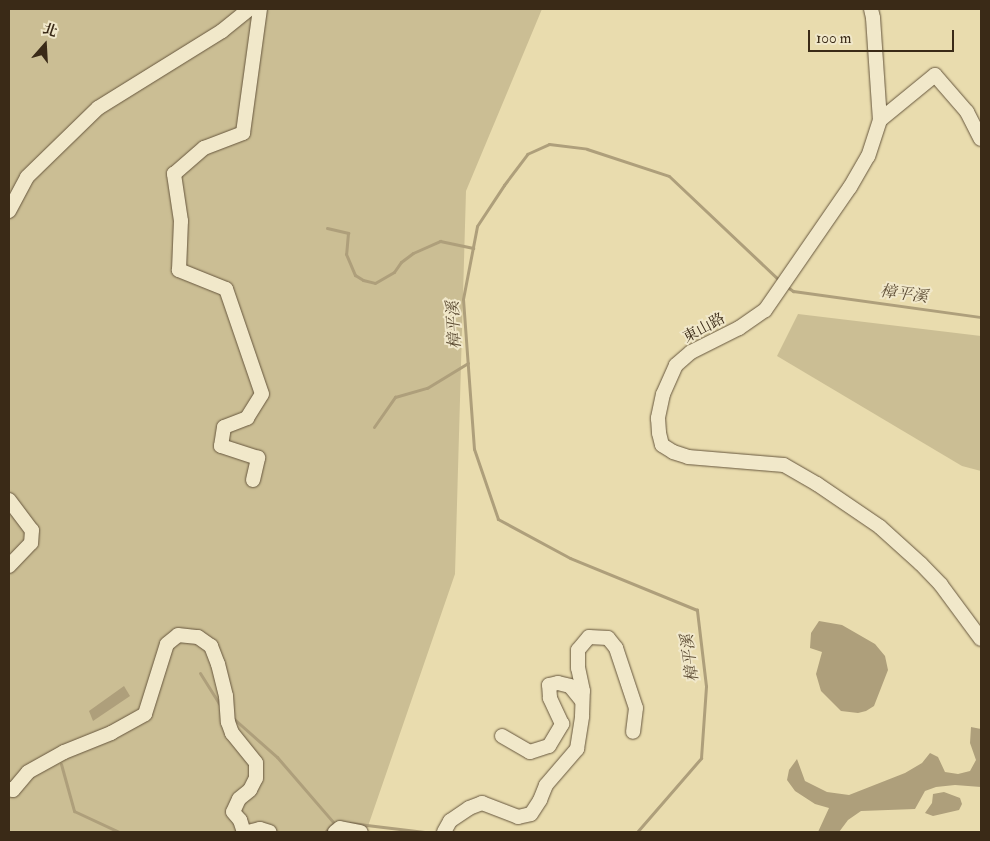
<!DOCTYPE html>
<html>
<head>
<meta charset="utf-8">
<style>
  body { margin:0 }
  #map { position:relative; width:990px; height:841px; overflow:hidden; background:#e9dcae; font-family:"IM FELL Double Pica","Noto Serif TC",serif }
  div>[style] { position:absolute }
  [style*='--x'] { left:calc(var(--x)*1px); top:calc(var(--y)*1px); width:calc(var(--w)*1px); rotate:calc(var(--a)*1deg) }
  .green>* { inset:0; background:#cbbe94 }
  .water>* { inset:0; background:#ae9f7b }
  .stream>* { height:3px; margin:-1.5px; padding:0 1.5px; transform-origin:1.5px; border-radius:1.5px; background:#ae9f7b }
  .roads { filter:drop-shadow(0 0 1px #66563d) drop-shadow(0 0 1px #66563d) }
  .minor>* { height:14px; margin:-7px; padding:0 7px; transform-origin:7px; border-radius:7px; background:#f1e8ca }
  span { translate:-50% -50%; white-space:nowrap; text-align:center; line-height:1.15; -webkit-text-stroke:4px #f1e8ca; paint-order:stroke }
  .street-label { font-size:15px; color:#3a2a17 }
  .water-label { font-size:16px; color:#5d4d35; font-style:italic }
  .frame { position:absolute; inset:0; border:10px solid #3a2a17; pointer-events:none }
  .north { position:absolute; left:20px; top:20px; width:50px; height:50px; -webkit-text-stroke:4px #f1e8ca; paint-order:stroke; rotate:19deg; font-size:14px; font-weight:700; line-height:20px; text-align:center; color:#3a2a17 }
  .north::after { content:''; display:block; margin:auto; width:18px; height:22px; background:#3a2a17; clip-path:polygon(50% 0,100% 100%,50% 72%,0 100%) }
  .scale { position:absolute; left:808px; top:30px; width:146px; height:22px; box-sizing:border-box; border:2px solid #3a2a17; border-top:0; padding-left:6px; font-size:15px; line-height:18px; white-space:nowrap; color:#3a2a17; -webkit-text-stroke:4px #f1e8ca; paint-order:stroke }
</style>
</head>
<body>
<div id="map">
  <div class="green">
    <i style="clip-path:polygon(9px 9px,542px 9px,466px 191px,455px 574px,366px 832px,9px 832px)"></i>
    <i style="clip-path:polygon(798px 314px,981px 336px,981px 471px,962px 466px,777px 356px)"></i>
  </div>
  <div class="water">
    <i style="clip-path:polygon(819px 621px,842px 625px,875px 644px,885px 656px,888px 670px,874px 706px,866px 711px,858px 713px,841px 711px,821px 691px,816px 674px,822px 652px,810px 648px,811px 633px)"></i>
    <i style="clip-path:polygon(124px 686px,130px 696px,93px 721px,89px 711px)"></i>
    <i style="clip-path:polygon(971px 727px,981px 729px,981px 787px,955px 785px,936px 787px,925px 791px,915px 809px,861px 811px,848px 820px,839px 832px,818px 832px,829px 808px,815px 804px,795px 791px,787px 780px,789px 770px,797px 759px,805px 781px,827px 792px,849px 795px,905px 773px,922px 763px,930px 753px,938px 757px,945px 772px,958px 774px,970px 771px,976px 760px,970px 743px)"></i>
    <i style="clip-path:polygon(944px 792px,960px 798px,962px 804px,959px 810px,933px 816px,925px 813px,932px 803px,933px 794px)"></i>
  </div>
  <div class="stream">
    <i style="--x:327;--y:228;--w:22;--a:13"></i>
    <i style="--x:348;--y:233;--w:21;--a:95"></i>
    <i style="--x:346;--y:254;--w:23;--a:67"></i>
    <i style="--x:355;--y:275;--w:9;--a:32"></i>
    <i style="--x:363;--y:280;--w:12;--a:14"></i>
    <i style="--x:375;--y:283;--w:22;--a:-30"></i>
    <i style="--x:394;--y:272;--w:12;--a:-55"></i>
    <i style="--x:401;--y:262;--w:15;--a:-37"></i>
    <i style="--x:413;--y:253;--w:30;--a:-24"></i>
    <i style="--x:440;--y:241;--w:34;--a:12"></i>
    <i style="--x:786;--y:286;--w:9;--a:36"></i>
    <i style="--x:793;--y:291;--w:190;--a:7.9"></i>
    <i style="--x:374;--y:427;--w:37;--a:-55"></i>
    <i style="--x:395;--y:397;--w:33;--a:-16"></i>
    <i style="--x:427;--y:388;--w:48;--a:-31.4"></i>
    <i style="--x:200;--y:673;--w:39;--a:58"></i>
    <i style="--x:233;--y:718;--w:59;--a:41.6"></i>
    <i style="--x:277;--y:757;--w:87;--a:49.2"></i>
    <i style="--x:334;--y:823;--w:5;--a:0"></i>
    <i style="--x:61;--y:764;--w:49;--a:74.5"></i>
    <i style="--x:74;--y:811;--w:50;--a:25"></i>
    <i style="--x:350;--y:823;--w:75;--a:6.9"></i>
    <i style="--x:325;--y:832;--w:13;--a:-45"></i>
    <i style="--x:637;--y:832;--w:98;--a:-49.1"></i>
    <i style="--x:701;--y:758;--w:72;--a:-86"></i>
    <i style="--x:706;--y:686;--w:77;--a:-96.8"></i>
    <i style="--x:697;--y:610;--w:137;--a:-157.7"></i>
    <i style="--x:570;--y:558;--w:82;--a:-151.6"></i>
    <i style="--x:498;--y:519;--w:74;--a:-108.9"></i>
    <i style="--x:474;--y:449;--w:150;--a:-94.2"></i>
    <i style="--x:463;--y:299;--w:74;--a:-79.1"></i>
    <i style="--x:477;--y:226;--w:49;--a:-56.6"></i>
    <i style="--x:504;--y:185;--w:39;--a:-53"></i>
    <i style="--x:527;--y:154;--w:24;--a:-24"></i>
    <i style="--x:549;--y:144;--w:38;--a:7"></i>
    <i style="--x:587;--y:149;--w:86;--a:18.2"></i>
    <i style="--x:669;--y:176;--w:154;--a:43.4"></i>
  </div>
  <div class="roads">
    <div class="minor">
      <i style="--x:871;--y:9;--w:9;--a:77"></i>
      <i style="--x:873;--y:18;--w:102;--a:86.1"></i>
      <i style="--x:880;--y:120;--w:38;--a:108"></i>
      <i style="--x:868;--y:156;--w:36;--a:120"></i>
      <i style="--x:850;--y:187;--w:150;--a:124.6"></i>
      <i style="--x:765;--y:310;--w:32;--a:145"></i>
      <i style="--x:739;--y:328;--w:54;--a:153.4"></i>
      <i style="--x:691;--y:352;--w:20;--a:139"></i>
      <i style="--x:676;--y:365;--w:32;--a:114"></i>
      <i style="--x:663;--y:394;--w:25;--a:102"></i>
      <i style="--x:658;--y:418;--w:15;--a:86"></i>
      <i style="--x:659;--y:433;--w:12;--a:76"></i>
      <i style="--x:662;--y:445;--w:13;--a:32"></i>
      <i style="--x:673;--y:452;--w:16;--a:18"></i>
      <i style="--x:688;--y:457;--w:96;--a:4.8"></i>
      <i style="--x:784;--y:465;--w:38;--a:30"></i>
      <i style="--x:817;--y:484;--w:76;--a:34.3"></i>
      <i style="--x:880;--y:527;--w:55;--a:42.1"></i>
      <i style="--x:921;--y:564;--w:29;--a:46"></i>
      <i style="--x:941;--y:585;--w:67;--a:53.5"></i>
      <i style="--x:880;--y:120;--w:71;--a:-39.3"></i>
      <i style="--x:935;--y:75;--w:49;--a:49.1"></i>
      <i style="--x:967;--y:112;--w:30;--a:63"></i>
      <i style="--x:9;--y:211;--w:38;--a:-62"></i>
      <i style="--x:27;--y:177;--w:99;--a:-44.2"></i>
      <i style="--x:98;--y:108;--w:146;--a:-31.8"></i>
      <i style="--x:222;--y:31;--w:35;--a:-39"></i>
      <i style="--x:253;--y:480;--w:23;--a:-77"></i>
      <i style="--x:258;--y:458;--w:39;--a:-162"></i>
      <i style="--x:221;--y:446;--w:19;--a:-81"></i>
      <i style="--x:224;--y:427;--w:25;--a:-21"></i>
      <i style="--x:247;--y:418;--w:28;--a:-58"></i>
      <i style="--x:262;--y:394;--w:111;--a:-108.9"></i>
      <i style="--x:226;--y:289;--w:51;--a:-158"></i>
      <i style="--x:179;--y:270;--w:49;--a:-87.7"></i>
      <i style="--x:181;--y:221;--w:48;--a:-98.5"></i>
      <i style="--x:174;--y:174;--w:40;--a:-41"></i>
      <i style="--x:204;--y:148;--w:42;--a:-21"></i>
      <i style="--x:243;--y:133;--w:125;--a:-82.2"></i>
      <i style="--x:9;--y:500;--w:38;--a:53"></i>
      <i style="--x:32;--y:530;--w:13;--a:94"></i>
      <i style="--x:31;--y:543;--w:32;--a:134"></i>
      <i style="--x:502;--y:736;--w:32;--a:30"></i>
      <i style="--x:530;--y:752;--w:20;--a:-18"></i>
      <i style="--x:549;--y:746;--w:26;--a:-59"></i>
      <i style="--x:562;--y:724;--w:29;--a:-115"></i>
      <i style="--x:550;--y:698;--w:13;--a:-94"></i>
      <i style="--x:549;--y:685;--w:9;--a:-13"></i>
      <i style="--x:558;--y:683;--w:12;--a:14"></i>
      <i style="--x:570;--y:686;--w:19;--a:51"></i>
      <i style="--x:9;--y:789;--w:4;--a:14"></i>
      <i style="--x:13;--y:790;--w:23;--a:-50"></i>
      <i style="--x:28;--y:772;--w:41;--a:-29.1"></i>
      <i style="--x:64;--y:752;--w:51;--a:-22"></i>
      <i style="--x:111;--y:733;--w:39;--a:-29"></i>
      <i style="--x:145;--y:714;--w:73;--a:-72.6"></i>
      <i style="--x:167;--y:644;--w:14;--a:-39"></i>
      <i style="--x:178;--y:635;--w:20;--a:6"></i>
      <i style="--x:198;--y:637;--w:16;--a:35"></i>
      <i style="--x:211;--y:646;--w:19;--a:69"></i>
      <i style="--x:218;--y:664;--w:33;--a:76"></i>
      <i style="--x:226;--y:696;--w:26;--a:86"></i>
      <i style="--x:228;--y:722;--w:12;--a:70"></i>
      <i style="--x:232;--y:733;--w:38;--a:51"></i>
      <i style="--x:256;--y:763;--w:15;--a:90"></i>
      <i style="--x:256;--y:778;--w:13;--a:117"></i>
      <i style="--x:250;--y:790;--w:14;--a:141"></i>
      <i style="--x:239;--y:799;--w:14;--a:115"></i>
      <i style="--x:233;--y:812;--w:11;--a:49"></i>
      <i style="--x:240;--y:820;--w:13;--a:72"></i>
      <i style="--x:248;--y:832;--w:12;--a:-14"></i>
      <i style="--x:260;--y:829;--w:10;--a:17"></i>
      <i style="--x:335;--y:832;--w:6;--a:-39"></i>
      <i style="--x:340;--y:828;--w:21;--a:11"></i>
      <i style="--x:444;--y:832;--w:13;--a:-61"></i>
      <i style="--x:450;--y:821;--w:23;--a:-34"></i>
      <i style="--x:469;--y:808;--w:14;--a:-21"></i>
      <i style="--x:482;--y:803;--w:39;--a:21"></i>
      <i style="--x:518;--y:817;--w:13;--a:-13"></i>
      <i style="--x:531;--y:814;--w:17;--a:-57"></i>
      <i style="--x:540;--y:800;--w:16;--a:-68"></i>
      <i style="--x:546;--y:785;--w:48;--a:-49.3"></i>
      <i style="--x:577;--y:749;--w:33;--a:-81"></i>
      <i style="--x:582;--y:716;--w:25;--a:-88"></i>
      <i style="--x:583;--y:691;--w:24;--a:-102"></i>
      <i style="--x:578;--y:668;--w:18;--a:-90"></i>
      <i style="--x:578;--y:650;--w:17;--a:-50"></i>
      <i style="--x:589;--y:637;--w:19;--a:3"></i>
      <i style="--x:608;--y:638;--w:13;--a:51"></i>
      <i style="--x:616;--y:648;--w:63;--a:71.6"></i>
      <i style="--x:636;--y:708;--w:24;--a:97"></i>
    </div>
  </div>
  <div class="street-label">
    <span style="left:704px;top:328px;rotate:-28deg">東山路</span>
  </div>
  <div class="water-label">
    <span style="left:904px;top:294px;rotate:8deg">樟平溪</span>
    <span style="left:454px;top:325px;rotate:-93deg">樟平溪</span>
    <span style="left:690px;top:658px;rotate:-97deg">樟平溪</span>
  </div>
  <div class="frame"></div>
  <div class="north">北</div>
  <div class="scale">100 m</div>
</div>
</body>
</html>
